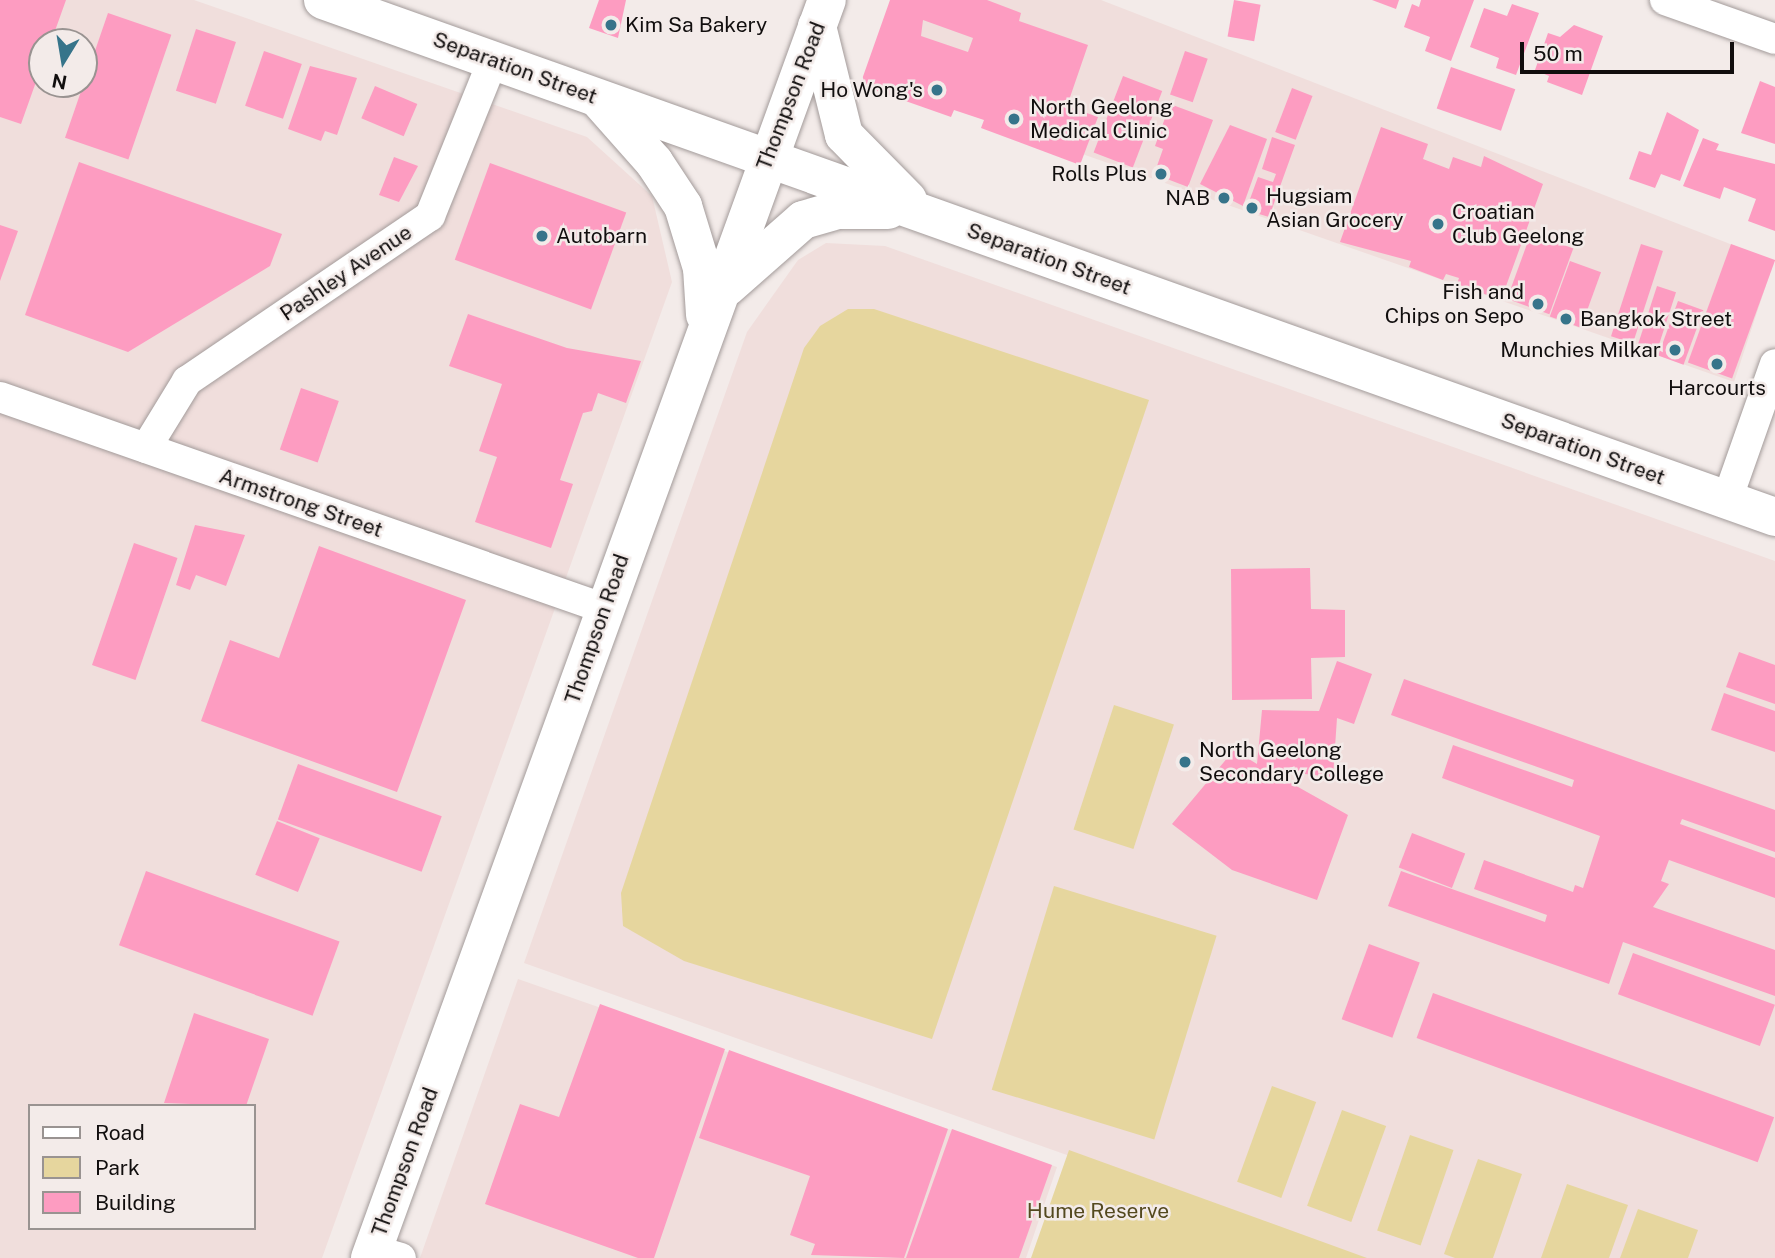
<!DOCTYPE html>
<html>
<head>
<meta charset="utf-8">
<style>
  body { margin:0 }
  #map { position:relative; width:1775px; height:1258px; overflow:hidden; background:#f3ebe9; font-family:"Public Sans",sans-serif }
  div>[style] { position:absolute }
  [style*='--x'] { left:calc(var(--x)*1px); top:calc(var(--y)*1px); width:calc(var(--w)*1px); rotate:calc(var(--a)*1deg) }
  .built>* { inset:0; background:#f0dedc }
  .green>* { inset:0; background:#e6d69e; transform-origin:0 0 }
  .building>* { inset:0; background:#fd9cc1; transform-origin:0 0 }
  .roads { filter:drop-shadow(0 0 2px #a39b9a) drop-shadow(0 0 2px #a39b9a) }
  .street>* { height:30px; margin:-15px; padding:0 15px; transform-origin:15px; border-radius:15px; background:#fff }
  .secondary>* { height:38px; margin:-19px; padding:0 19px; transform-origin:19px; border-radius:19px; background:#fff }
  .dots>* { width:19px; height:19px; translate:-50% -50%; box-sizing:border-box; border:4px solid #f3ebe9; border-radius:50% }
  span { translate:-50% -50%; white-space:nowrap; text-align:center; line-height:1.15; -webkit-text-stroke:5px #f3ebe9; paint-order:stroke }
  .poi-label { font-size:21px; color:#110e0e }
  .left { translate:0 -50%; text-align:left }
  .right { translate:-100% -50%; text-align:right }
  .street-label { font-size:21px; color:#110e0e }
  .park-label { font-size:21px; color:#54491f }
  .legend { position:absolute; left:28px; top:1104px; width:228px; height:126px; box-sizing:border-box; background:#f3ebe9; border:2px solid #999391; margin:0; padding:9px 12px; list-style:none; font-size:21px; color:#110e0e }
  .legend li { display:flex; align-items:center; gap:14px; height:35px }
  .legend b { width:35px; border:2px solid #999391 }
  .north { position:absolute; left:28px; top:28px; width:70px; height:70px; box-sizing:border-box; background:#f3ebe9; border:2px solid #999391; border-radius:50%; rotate:191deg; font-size:19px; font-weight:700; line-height:28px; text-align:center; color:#110e0e }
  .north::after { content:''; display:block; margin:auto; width:24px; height:32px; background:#36748a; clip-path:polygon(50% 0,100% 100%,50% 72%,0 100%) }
  .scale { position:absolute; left:1520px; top:42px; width:214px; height:32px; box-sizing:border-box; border:4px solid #110e0e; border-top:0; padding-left:9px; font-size:21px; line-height:24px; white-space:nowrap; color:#110e0e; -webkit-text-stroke:5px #f3ebe9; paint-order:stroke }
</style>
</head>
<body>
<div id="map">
  <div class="built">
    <i style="clip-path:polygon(evenodd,0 0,194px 0,587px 137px,652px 196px,672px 282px,322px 1258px,0 1258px,0 0,42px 42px,84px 42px,84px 84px,42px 84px,42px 42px,0 0,30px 1106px,254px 1106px,254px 1228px,30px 1228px,30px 1106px)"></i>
    <i style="clip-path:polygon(901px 0,1101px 0,1774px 261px,1734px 382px,945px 106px)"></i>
    <i style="clip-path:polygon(826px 243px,885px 246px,1775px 561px,1775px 1258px,1358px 1258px,524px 963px,747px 332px,798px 260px)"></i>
    <i style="clip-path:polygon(518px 979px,1057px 1167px,1026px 1258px,420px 1258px)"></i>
  </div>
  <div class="green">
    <i style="clip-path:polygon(848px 309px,874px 309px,1149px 400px,932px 1039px,684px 961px,623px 926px,621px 893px,804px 348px,820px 326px)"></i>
    <i style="left:1114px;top:705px;width:63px;height:131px;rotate:18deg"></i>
    <i style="left:1054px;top:886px;width:170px;height:213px;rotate:17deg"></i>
    <i style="left:1272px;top:1086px;width:47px;height:102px;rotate:20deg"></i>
    <i style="left:1342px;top:1110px;width:47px;height:102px;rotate:20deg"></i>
    <i style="left:1410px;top:1135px;width:46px;height:101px;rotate:19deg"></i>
    <i style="clip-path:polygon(1069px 1150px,1367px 1258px,1031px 1258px)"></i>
    <i style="clip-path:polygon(1478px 1159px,1522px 1174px,1493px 1258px,1455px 1258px,1444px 1254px)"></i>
    <i style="clip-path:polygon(1567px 1184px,1628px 1205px,1609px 1258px,1541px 1258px)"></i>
    <i style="clip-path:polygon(1638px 1209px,1698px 1230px,1688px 1258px,1620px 1258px)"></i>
  </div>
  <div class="building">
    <i style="clip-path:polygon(0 0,66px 0,51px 42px,42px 42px,42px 65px,21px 124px,0 117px)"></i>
    <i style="clip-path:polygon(599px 0,626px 0,618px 38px,589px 28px)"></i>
    <i style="clip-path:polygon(evenodd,890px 0,987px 0,1021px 13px,1019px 21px,1088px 45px,1067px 106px,1098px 117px,1080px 165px,981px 128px,984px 120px,954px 110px,951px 117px,860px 85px,890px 0,923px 20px,973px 38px,968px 52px,921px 36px,923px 20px)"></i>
    <i style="left:1234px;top:0;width:27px;height:37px;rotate:10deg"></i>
    <i style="clip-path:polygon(1372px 0,1399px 0,1396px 9px)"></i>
    <i style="clip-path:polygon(1421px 0,1474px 0,1451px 61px,1425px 51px,1430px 37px,1404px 27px,1412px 4px,1419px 7px)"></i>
    <i style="clip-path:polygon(1512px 4px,1539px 13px,1516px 75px,1496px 68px,1499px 58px,1470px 47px,1484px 8px,1507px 16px)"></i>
    <i style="left:108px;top:13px;width:67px;height:132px;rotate:19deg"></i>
    <i style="clip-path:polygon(1574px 25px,1603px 36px,1582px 95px,1547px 82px,1549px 76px,1535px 70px,1548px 33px,1560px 37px)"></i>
    <i style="left:196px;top:29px;width:42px;height:65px;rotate:18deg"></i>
    <i style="left:264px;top:51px;width:40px;height:58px;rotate:19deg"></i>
    <i style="left:1185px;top:51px;width:24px;height:46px;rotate:19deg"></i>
    <i style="clip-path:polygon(310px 66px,357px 78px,337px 135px,325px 131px,321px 141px,288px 129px)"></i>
    <i style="left:1451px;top:67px;width:68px;height:44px;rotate:19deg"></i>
    <i style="left:1123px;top:76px;width:42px;height:82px;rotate:21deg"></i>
    <i style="clip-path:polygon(1760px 81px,1775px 87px,1775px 144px,1741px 133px)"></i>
    <i style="left:375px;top:86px;width:46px;height:35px;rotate:23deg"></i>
    <i style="left:1292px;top:88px;width:22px;height:47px;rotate:21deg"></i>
    <i style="clip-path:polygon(1170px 104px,1213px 120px,1188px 187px,1167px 179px,1170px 171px,1157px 166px,1163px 149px,1155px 146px)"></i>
    <i style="clip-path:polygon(1667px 112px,1699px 130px,1680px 181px,1661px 174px,1655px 188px,1629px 179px,1639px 151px,1651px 155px)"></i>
    <i style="clip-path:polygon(1230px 125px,1267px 139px,1243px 206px,1200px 184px)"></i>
    <i style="clip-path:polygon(1381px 127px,1428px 144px,1423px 159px,1449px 169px,1453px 157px,1481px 167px,1484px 156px,1543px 184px,1501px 300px,1457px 284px,1459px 278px,1446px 274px,1443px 280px,1409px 267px,1411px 261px,1340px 242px)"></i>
    <i style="clip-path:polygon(1272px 137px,1295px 145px,1269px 217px,1246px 210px,1258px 177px,1273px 182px,1276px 174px,1262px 169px)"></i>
    <i style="clip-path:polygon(1703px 138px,1719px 144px,1716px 150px,1775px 164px,1775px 231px,1748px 221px,1756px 199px,1724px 187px,1720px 199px,1683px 186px)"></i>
    <i style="clip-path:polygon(394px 157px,418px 166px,399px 202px,379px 195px)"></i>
    <i style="clip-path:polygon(79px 162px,282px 234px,270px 266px,128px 352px,25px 315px)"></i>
    <i style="left:490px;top:163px;width:145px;height:103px;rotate:20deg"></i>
    <i style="clip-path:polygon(0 225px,18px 231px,0 281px)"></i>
    <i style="left:1531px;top:233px;width:45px;height:70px;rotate:20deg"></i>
    <i style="left:1641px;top:244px;width:23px;height:97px;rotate:18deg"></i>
    <i style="left:1731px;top:244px;width:47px;height:126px;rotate:20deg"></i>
    <i style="left:1570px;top:261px;width:33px;height:59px;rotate:20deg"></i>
    <i style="left:1657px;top:286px;width:20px;height:65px;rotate:18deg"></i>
    <i style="left:1678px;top:301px;width:27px;height:58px;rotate:20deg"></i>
    <i style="clip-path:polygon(468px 314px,567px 348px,641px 361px,626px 403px,598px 393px,592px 411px,583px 413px,560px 480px,573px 484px,551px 548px,475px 522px,497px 457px,479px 451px,502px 384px,449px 366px)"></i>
    <i style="left:301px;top:388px;width:40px;height:65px;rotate:19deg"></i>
    <i style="clip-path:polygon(195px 525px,245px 535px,226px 586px,196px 575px,190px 590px,176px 585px)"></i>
    <i style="left:134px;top:543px;width:46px;height:129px;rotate:19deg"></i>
    <i style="clip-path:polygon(319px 546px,466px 600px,397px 792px,201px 721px,230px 640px,279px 658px)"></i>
    <i style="clip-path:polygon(1310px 568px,1311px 609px,1345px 610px,1345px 657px,1311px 658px,1312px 699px,1232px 700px,1231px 569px)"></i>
    <i style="clip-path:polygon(1739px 652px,1775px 665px,1775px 704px,1726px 687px)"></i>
    <i style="clip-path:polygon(1337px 661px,1372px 674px,1354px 724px,1337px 718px,1333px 777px,1268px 770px,1348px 815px,1317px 900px,1232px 870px,1172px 824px,1234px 750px,1257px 764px,1262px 710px,1319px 711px)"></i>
    <i style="clip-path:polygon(1404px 679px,1775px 810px,1775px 852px,1682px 819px,1680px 824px,1775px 858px,1775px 898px,1669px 860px,1661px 881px,1669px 884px,1653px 907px,1775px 950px,1775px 996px,1623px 942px,1609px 984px,1388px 906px,1401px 871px,1545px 922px,1547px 915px,1474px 889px,1484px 860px,1573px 892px,1575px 885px,1583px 888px,1600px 836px,1442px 778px,1453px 745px,1572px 787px,1574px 780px,1391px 715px)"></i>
    <i style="clip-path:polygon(1724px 693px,1775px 711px,1775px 752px,1711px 730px)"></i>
    <i style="left:298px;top:764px;width:153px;height:59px;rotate:20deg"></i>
    <i style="left:277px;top:821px;width:46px;height:58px;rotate:22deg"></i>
    <i style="left:1412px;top:833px;width:57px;height:37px;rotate:21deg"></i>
    <i style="left:146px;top:871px;width:206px;height:79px;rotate:20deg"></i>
    <i style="left:1369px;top:944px;width:54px;height:80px;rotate:20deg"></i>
    <i style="left:1633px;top:953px;width:151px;height:44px;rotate:20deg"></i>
    <i style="left:1433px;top:993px;width:363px;height:48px;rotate:20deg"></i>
    <i style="clip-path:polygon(600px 1004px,725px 1049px,654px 1258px,638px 1258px,485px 1204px,520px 1104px,559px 1117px)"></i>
    <i style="clip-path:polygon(194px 1013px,269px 1039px,246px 1106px,164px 1103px)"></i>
    <i style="clip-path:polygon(729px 1050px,948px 1129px,904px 1258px,811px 1255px,815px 1244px,790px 1235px,810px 1176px,699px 1138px)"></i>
    <i style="clip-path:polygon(952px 1129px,1052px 1165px,1019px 1258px,906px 1258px)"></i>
  </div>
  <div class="roads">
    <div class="street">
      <i style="--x:1665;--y:0;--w:117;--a:19.5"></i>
      <i style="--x:0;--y:397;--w:639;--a:19.29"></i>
      <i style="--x:146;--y:448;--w:79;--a:-58.5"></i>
      <i style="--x:187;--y:381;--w:294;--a:-34.2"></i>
      <i style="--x:430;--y:216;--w:168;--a:-68"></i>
      <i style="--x:1727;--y:500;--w:144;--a:-70.6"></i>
      <i style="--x:373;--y:1250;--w:29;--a:16"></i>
    </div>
    <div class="secondary">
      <i style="--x:323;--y:0;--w:1541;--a:19.6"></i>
      <i style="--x:817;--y:26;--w:112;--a:76.1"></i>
      <i style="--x:844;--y:135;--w:91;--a:45.4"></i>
      <i style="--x:599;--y:100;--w:83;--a:48.4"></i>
      <i style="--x:654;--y:162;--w:53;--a:56.6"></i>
      <i style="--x:683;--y:206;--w:65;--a:73"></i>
      <i style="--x:702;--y:268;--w:47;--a:86.3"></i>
      <i style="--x:727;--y:287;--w:101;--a:-41.4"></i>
      <i style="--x:803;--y:220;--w:35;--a:-16"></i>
      <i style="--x:837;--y:210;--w:51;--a:0"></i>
      <i style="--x:370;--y:1258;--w:1338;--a:-70.04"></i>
    </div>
  </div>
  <div class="dots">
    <i style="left:611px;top:25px;background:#36748a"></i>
    <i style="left:937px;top:90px;background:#36748a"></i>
    <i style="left:1014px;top:119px;background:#36748a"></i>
    <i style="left:1161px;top:174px;background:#36748a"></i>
    <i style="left:1224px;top:198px;background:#36748a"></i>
    <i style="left:1252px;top:208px;background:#36748a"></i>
    <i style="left:1438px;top:224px;background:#36748a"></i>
    <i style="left:542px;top:236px;background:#36748a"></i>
    <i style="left:1538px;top:304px;background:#36748a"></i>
    <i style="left:1566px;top:319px;background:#36748a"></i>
    <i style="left:1675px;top:350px;background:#36748a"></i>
    <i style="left:1717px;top:364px;background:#36748a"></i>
    <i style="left:1185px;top:762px;background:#36748a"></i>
  </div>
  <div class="poi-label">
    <span class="left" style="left:625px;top:25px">Kim Sa Bakery</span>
    <span class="right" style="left:923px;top:90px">Ho Wong's</span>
    <span class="left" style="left:1030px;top:119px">North Geelong<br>Medical Clinic</span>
    <span class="right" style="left:1147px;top:174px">Rolls Plus</span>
    <span class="left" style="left:1266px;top:208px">Hugsiam<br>Asian Grocery</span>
    <span class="right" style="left:1210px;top:198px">NAB</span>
    <span class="left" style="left:1452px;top:224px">Croatian<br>Club Geelong</span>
    <span class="left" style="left:556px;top:236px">Autobarn</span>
    <span class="right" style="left:1524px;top:304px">Fish and<br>Chips on Sepo</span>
    <span class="left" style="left:1580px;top:319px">Bangkok Street</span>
    <span class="right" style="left:1661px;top:350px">Munchies Milkar</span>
    <span style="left:1717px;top:388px">Harcourts</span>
    <span class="left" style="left:1199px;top:762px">North Geelong<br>Secondary College</span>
  </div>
  <div class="street-label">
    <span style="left:515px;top:68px;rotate:20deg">Separation Street</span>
    <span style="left:791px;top:96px;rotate:-69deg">Thompson Road</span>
    <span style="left:1049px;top:259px;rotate:20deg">Separation Street</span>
    <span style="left:346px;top:273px;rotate:-34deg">Pashley Avenue</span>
    <span style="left:1583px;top:449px;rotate:20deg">Separation Street</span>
    <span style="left:301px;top:503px;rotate:19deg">Armstrong Street</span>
    <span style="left:597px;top:629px;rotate:-71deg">Thompson Road</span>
    <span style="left:405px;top:1162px;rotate:-70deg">Thompson Road</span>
  </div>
  <div class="park-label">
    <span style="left:1098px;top:1211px">Hume Reserve</span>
  </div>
  <ul class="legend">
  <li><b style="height:9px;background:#fff"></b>Road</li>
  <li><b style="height:19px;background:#e6d69e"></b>Park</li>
  <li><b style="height:19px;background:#fd9cc1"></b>Building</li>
  </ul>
  <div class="north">N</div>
  <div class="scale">50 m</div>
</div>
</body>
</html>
